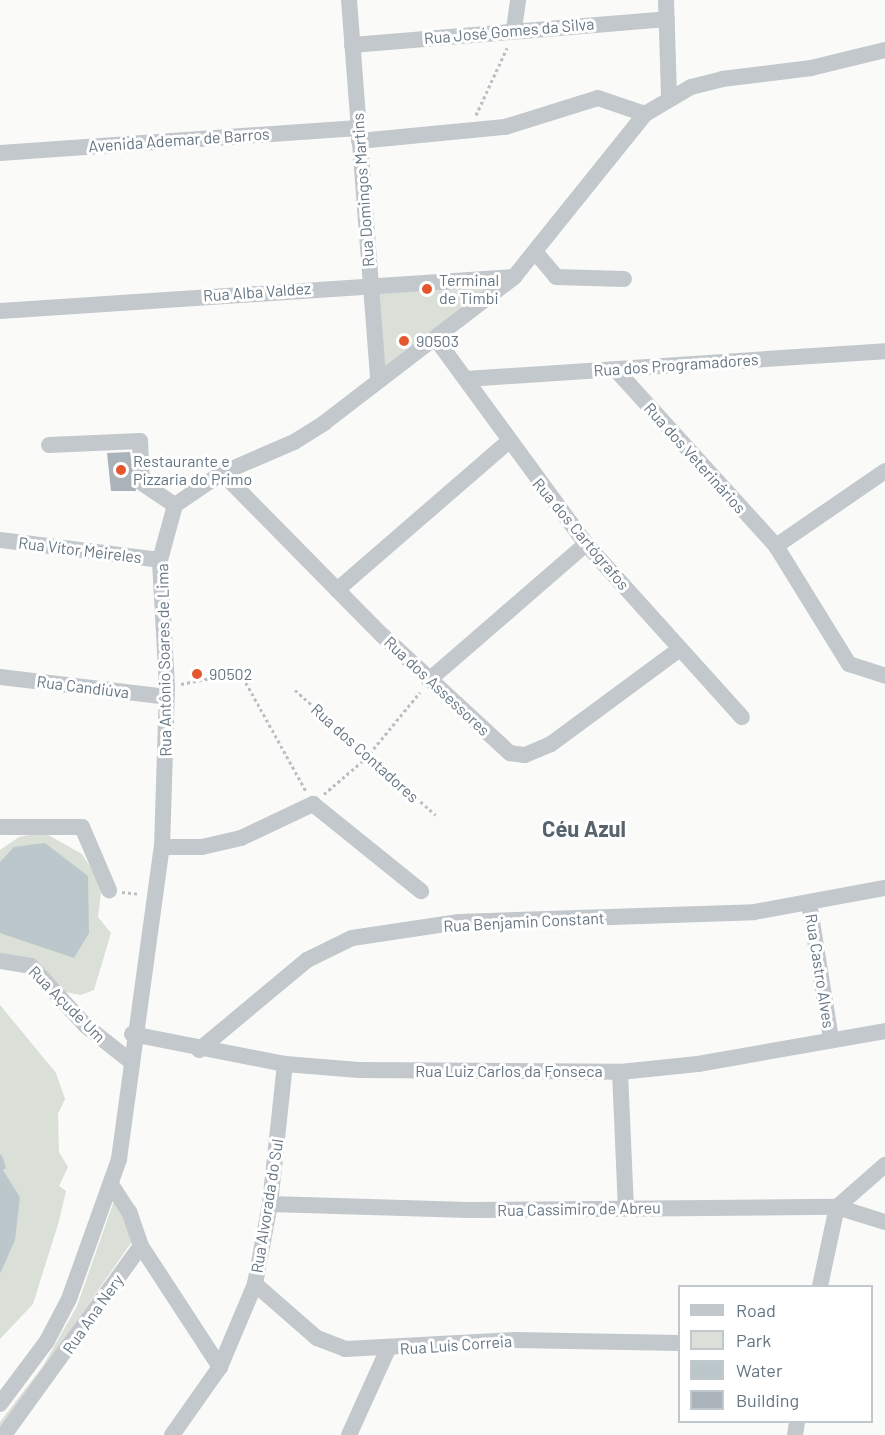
<!DOCTYPE html>
<html>
<head>
<meta charset="utf-8">
<style>
  body { margin:0 }
  #map { position:relative; width:885px; height:1435px; overflow:hidden; background:#fafaf8; font-family:Barlow,sans-serif }
  div>[style] { position:absolute }
  [style*='--x'] { left:calc(var(--x)*1px); top:calc(var(--y)*1px); width:calc(var(--w)*1px); rotate:calc(var(--a)*1deg) }
  .green>* { inset:0; background:#dadfd7 }
  .water>* { inset:0; background:#bbc7cb }
  .stream>* { height:4.5px; margin:-2.25px; padding:0 2.25px; transform-origin:2.25px; border-radius:2.25px; background:#bbc7cb }
  .building>* { inset:0; background:#aab3b9 }
  .path>* { height:3px; margin-top:-1.5px; transform-origin:0; background:repeating-linear-gradient(90deg,#bbbfc2 0 3px,transparent 0 6px) }
  .minor>* { height:16px; margin:-8px; padding:0 8px; transform-origin:8px; border-radius:8px; background:#c3c8cc }
  .dots>* { width:16px; height:16px; translate:-50% -50%; box-sizing:border-box; border:3px solid #fff; border-radius:50% }
  span { translate:-50% -50%; white-space:nowrap; text-align:center; line-height:1.15; -webkit-text-stroke:6px #fff; paint-order:stroke }
  .street-label { font-size:16px; color:#657683 }
  .poi-label { font-size:16px; color:#657683 }
  .left { translate:0 -50%; text-align:left }
  .district-label { font-size:22px; color:#57646e; font-weight:700 }
  .legend { position:absolute; left:678px; top:1285px; width:195px; height:138px; box-sizing:border-box; background:#fff; border:2px solid #c1c8cd; margin:0; padding:8px 10px; list-style:none; font-size:18px; color:#657683 }
  .legend li { display:flex; align-items:center; gap:12px; height:30px }
  .legend b { width:30px; border:2px solid #c1c8cd }
</style>
</head>
<body>
<div id="map">
  <div class="green">
    <i style="clip-path:polygon(514px 277px,378px 381px,371px 284px)"></i>
    <i style="clip-path:polygon(43px 832px,82px 854px,102px 885px,98px 917px,111px 933px,94px 990px,81px 995px,65px 992px,34px 959px,0 955px,0 850px,19px 837px)"></i>
    <i style="clip-path:polygon(0 1005px,56px 1073px,65px 1099px,58px 1114px,59px 1152px,68px 1167px,59px 1186px,66px 1191px,59px 1221px,33px 1304px,0 1339px,0 1274px,20px 1197px,0 1165px)"></i>
    <i style="clip-path:polygon(116px 1195px,133px 1240px,0 1431px,0 1422px,43px 1366px,77px 1306px)"></i>
  </div>
  <div class="water">
    <i style="clip-path:polygon(45px 843px,88px 876px,89px 933px,74px 958px,0 933px,0 862px,14px 847px)"></i>
    <i style="clip-path:polygon(0 1165px,20px 1197px,15px 1240px,0 1274px)"></i>
  </div>
  <div class="stream">
    <i style="--x:0;--y:1157;--w:10;--a:73"></i>
  </div>
  <div class="building">
    <i style="clip-path:polygon(130px 452px,136px 491px,111px 491px,107px 453px)"></i>
  </div>
  <div class="path">
    <i style="--x:476;--y:115;--w:74;--a:-65.2"></i>
    <i style="--x:181;--y:684;--w:60;--a:-11.5"></i>
    <i style="--x:240;--y:672;--w:136;--a:61"></i>
    <i style="--x:295;--y:690;--w:188;--a:41.6"></i>
    <i style="--x:324;--y:794;--w:55;--a:-40.6"></i>
    <i style="--x:366;--y:758;--w:85;--a:-50.7"></i>
    <i style="--x:122;--y:892;--w:18;--a:6"></i>
  </div>
  <div class="minor">
    <i style="--x:349;--y:0;--w:382;--a:85.6"></i>
    <i style="--x:666;--y:0;--w:98;--a:88.2"></i>
    <i style="--x:514;--y:29;--w:29;--a:-82"></i>
    <i style="--x:352;--y:45;--w:316;--a:-4.7"></i>
    <i style="--x:359;--y:141;--w:147;--a:-5.5"></i>
    <i style="--x:505;--y:127;--w:97;--a:-17.3"></i>
    <i style="--x:598;--y:98;--w:50;--a:18.8"></i>
    <i style="--x:645;--y:114;--w:53;--a:-30.4"></i>
    <i style="--x:691;--y:87;--w:32;--a:-14"></i>
    <i style="--x:722;--y:79;--w:90;--a:-7"></i>
    <i style="--x:811;--y:68;--w:76;--a:-13.7"></i>
    <i style="--x:0;--y:153;--w:359;--a:-4"></i>
    <i style="--x:537;--y:254;--w:30;--a:50"></i>
    <i style="--x:556;--y:277;--w:68;--a:1.7"></i>
    <i style="--x:0;--y:311;--w:515;--a:-3.78"></i>
    <i style="--x:436;--y:339;--w:254;--a:53.8"></i>
    <i style="--x:586;--y:544;--w:233;--a:48"></i>
    <i style="--x:616;--y:370;--w:238;--a:47.7"></i>
    <i style="--x:776;--y:546;--w:139;--a:58.3"></i>
    <i style="--x:849;--y:664;--w:38;--a:18"></i>
    <i style="--x:466;--y:379;--w:420;--a:-3.8"></i>
    <i style="--x:49;--y:445;--w:91;--a:-2.5"></i>
    <i style="--x:140;--y:441;--w:42;--a:87.3"></i>
    <i style="--x:142;--y:483;--w:40;--a:34"></i>
    <i style="--x:222;--y:473;--w:229;--a:45.4"></i>
    <i style="--x:383;--y:636;--w:173;--a:42.7"></i>
    <i style="--x:510;--y:753;--w:15;--a:8"></i>
    <i style="--x:525;--y:755;--w:28;--a:-23"></i>
    <i style="--x:551;--y:744;--w:160;--a:-36.4"></i>
    <i style="--x:0;--y:540;--w:161;--a:7.1"></i>
    <i style="--x:776;--y:546;--w:132;--a:-34.5"></i>
    <i style="--x:337;--y:590;--w:226;--a:-40.9"></i>
    <i style="--x:0;--y:677;--w:168;--a:6.8"></i>
    <i style="--x:429;--y:680;--w:208;--a:-40.9"></i>
    <i style="--x:0;--y:827;--w:82;--a:0"></i>
    <i style="--x:82;--y:827;--w:69;--a:66.8"></i>
    <i style="--x:162;--y:847;--w:40;--a:0"></i>
    <i style="--x:202;--y:847;--w:40;--a:-13"></i>
    <i style="--x:241;--y:838;--w:80;--a:-25.3"></i>
    <i style="--x:313;--y:804;--w:139;--a:38.9"></i>
    <i style="--x:809;--y:903;--w:138;--a:80.8"></i>
    <i style="--x:0;--y:961;--w:31;--a:9"></i>
    <i style="--x:31;--y:966;--w:81;--a:47.5"></i>
    <i style="--x:86;--y:1026;--w:56;--a:38.5"></i>
    <i style="--x:132;--y:1034;--w:156;--a:11.1"></i>
    <i style="--x:285;--y:1064;--w:74;--a:4.6"></i>
    <i style="--x:359;--y:1070;--w:261;--a:0.4"></i>
    <i style="--x:620;--y:1072;--w:78;--a:-5.9"></i>
    <i style="--x:698;--y:1064;--w:190;--a:-10"></i>
    <i style="--x:199;--y:1050;--w:141;--a:-39.8"></i>
    <i style="--x:307;--y:960;--w:50;--a:-26.1"></i>
    <i style="--x:352;--y:938;--w:108;--a:-8.5"></i>
    <i style="--x:459;--y:922;--w:295;--a:-1.9"></i>
    <i style="--x:754;--y:912;--w:133;--a:-10.4"></i>
    <i style="--x:620;--y:1072;--w:135;--a:87.5"></i>
    <i style="--x:270;--y:1204;--w:199;--a:1.7"></i>
    <i style="--x:469;--y:1210;--w:368;--a:-0.5"></i>
    <i style="--x:837;--y:1207;--w:50;--a:17.4"></i>
    <i style="--x:837;--y:1207;--w:64;--a:-41.2"></i>
    <i style="--x:141;--y:1246;--w:145;--a:56.9"></i>
    <i style="--x:255;--y:1284;--w:82;--a:41.1"></i>
    <i style="--x:317;--y:1338;--w:30;--a:21"></i>
    <i style="--x:345;--y:1349;--w:170;--a:-3"></i>
    <i style="--x:515;--y:1340;--w:165;--a:1"></i>
    <i style="--x:820;--y:1286;--w:81;--a:-77.9"></i>
    <i style="--x:0;--y:1404;--w:79;--a:-53.3"></i>
    <i style="--x:47;--y:1341;--w:47;--a:-62.4"></i>
    <i style="--x:69;--y:1299;--w:149;--a:-70.3"></i>
    <i style="--x:119;--y:1159;--w:315;--a:-82.2"></i>
    <i style="--x:162;--y:847;--w:160;--a:-88.2"></i>
    <i style="--x:167;--y:687;--w:127;--a:-93.2"></i>
    <i style="--x:160;--y:560;--w:57;--a:-74.7"></i>
    <i style="--x:175;--y:505;--w:57;--a:-34.2"></i>
    <i style="--x:222;--y:473;--w:78;--a:-23.3"></i>
    <i style="--x:294;--y:442;--w:36;--a:-32"></i>
    <i style="--x:324;--y:423;--w:240;--a:-37.5"></i>
    <i style="--x:514;--y:277;--w:209;--a:-51.2"></i>
    <i style="--x:4;--y:1435;--w:233;--a:-54.1"></i>
    <i style="--x:141;--y:1246;--w:36;--a:-109"></i>
    <i style="--x:129;--y:1212;--w:31;--a:-123"></i>
    <i style="--x:172;--y:1435;--w:83;--a:-54.8"></i>
    <i style="--x:220;--y:1367;--w:90;--a:-67.1"></i>
    <i style="--x:255;--y:1284;--w:81;--a:-79.4"></i>
    <i style="--x:270;--y:1204;--w:141;--a:-83.9"></i>
    <i style="--x:349;--y:1435;--w:94;--a:-65.6"></i>
    <i style="--x:795;--y:1435;--w:13;--a:-81"></i>
  </div>
  <div class="dots">
    <i style="left:427px;top:289px;background:#e4572e"></i>
    <i style="left:404px;top:341px;background:#e4572e"></i>
    <i style="left:121px;top:470px;background:#e4572e"></i>
    <i style="left:197px;top:674px;background:#e4572e"></i>
  </div>
  <div class="street-label">
    <span style="left:509px;top:31px;rotate:-5deg">Rua José Gomes da Silva</span>
    <span style="left:179px;top:140px;rotate:-4deg">Avenida Ademar de Barros</span>
    <span style="left:363px;top:190px;rotate:-94deg">Rua Domingos Martins</span>
    <span style="left:257px;top:292px;rotate:-4deg">Rua Alba Valdez</span>
    <span style="left:676px;top:365px;rotate:-4deg">Rua dos Programadores</span>
    <span style="left:695px;top:458px;rotate:48deg">Rua dos Veterinários</span>
    <span style="left:581px;top:534px;rotate:50deg">Rua dos Cartógrafos</span>
    <span style="left:80px;top:550px;rotate:7deg">Rua Vítor Meireles</span>
    <span style="left:164px;top:660px;rotate:-91deg">Rua Antônio Soares de Lima</span>
    <span style="left:437px;top:686px;rotate:43deg">Rua dos Assessores</span>
    <span style="left:83px;top:687px;rotate:7deg">Rua Candiúva</span>
    <span style="left:365px;top:753px;rotate:42deg">Rua dos Contadores</span>
    <span style="left:524px;top:922px;rotate:-3deg">Rua Benjamin Constant</span>
    <span style="left:820px;top:971px;rotate:81deg">Rua Castro Alves</span>
    <span style="left:67px;top:1004px;rotate:45deg">Rua Açude Um</span>
    <span style="left:509px;top:1071px">Rua Luiz Carlos da Fonseca</span>
    <span style="left:267px;top:1206px;rotate:-81deg">Rua Alvorada do Sul</span>
    <span style="left:579px;top:1209px;rotate:-1deg">Rua Cassimiro de Abreu</span>
    <span style="left:93px;top:1314px;rotate:-55deg">Rua Ana Nery</span>
    <span style="left:456px;top:1345px;rotate:-4deg">Rua Luís Correia</span>
  </div>
  <div class="poi-label">
    <span class="left" style="left:439px;top:289px">Terminal<br>de Timbi</span>
    <span class="left" style="left:416px;top:341px">90503</span>
    <span class="left" style="left:133px;top:470px">Restaurante e<br>Pizzaria do Primo</span>
    <span class="left" style="left:209px;top:674px">90502</span>
  </div>
  <div class="district-label">
    <span style="left:584px;top:829px">Céu Azul</span>
  </div>
  <ul class="legend">
  <li><b style="height:8px;background:#c3c8cc"></b>Road</li>
  <li><b style="height:16px;background:#dadfd7"></b>Park</li>
  <li><b style="height:16px;background:#bbc7cb"></b>Water</li>
  <li><b style="height:16px;background:#aab3b9"></b>Building</li>
  </ul>
</div>
</body>
</html>
